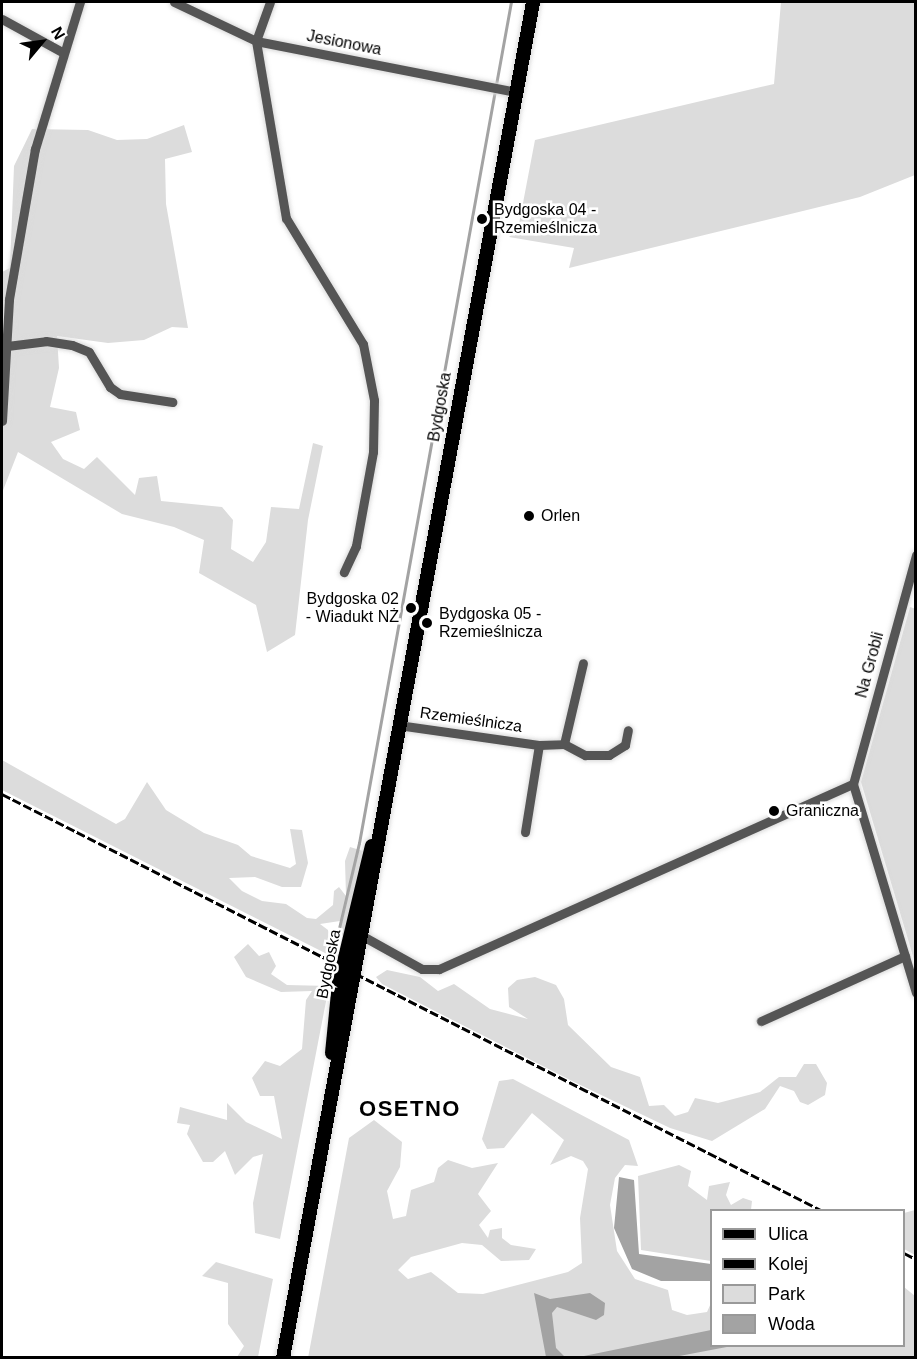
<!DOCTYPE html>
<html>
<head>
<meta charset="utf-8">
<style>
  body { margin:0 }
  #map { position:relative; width:917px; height:1359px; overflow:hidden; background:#fff; font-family:Arial,sans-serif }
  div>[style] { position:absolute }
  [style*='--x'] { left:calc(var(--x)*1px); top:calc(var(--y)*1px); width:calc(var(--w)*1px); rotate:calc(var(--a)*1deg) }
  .green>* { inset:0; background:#dcdcdc }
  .water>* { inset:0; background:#a3a3a3 }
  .stream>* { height:3px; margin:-1.5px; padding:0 1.5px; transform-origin:1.5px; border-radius:1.5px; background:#a3a3a3 }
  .roads { filter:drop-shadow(0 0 2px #dbdbdb) drop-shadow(0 0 2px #dbdbdb) }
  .minor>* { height:9px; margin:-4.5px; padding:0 4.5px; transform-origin:4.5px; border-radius:4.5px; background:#555 }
  .primary>* { height:14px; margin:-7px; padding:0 7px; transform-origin:7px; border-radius:7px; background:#000 }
  .rail>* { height:3px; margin-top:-1.5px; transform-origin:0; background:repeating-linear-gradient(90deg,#000 0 9px,transparent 0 12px) }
  .dots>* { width:16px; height:16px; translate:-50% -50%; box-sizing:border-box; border:3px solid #fff; border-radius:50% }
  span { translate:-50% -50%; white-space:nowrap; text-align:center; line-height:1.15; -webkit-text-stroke:5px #fff; paint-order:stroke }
  .street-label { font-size:16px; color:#000 }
  .poi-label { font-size:16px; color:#000 }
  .left { translate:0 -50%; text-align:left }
  .right { translate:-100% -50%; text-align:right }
  .district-label { font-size:22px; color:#000; font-weight:700; letter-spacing:1.5px }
  .frame { position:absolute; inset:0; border:3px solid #000; pointer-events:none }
  .legend { position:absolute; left:710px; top:1209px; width:195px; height:138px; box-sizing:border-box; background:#fff; border:2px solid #999; margin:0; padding:8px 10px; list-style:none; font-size:18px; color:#000 }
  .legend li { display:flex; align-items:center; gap:12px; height:30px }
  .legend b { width:30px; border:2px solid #999 }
  .north { position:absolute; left:12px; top:12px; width:60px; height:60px; -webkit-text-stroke:4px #fff; paint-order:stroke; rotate:61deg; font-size:16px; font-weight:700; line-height:24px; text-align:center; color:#000 }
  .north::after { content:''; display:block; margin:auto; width:21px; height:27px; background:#000; clip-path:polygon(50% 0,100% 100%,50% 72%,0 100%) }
</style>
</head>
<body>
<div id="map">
  <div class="green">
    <i style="clip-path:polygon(781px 2px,915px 2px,915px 175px,860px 197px,569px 268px,574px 248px,509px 237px,518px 229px,535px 140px,774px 84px)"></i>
    <i style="clip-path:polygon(184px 125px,192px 152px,165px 159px,166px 204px,188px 328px,172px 327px,144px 340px,108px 343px,57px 336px,59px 368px,50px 407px,76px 412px,80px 430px,51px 442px,63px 459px,84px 469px,97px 457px,135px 495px,139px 478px,157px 476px,161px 501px,222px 507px,233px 520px,231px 549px,253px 562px,266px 542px,271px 507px,299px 509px,313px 443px,323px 446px,308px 520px,295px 635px,267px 652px,256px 605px,199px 573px,204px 540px,174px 527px,122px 514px,18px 452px,2px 493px,2px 272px,10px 268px,14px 166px,32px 129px,88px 130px,117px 140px,147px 139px)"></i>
    <i style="clip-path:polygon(910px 607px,916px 609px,915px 963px,861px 782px)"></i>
    <i style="clip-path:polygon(2px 760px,116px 824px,125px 819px,147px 782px,166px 810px,204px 833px,238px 845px,251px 856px,290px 868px,296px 864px,290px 829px,302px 830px,308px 863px,301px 887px,282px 887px,255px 877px,229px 878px,242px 891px,262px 901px,286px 904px,307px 918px,316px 919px,333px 905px,334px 891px,339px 887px,346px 896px,345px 861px,350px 847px,363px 851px,350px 929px,343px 938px,340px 921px,320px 924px,328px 930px,331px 956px,2px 790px)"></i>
    <i style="clip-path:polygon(248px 944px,259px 956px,269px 952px,276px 966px,271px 974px,287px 985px,329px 986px,280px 1239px,255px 1233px,253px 1203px,263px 1154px,253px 1157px,235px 1175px,225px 1151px,213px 1162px,203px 1162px,187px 1134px,190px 1125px,177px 1123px,180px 1107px,227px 1120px,227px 1103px,246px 1122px,282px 1139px,274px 1096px,260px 1096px,252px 1078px,265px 1061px,280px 1066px,302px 1049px,306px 1000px,312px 991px,281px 992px,246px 977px,234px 957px)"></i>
    <i style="clip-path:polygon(387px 970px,420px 977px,438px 991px,454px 984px,490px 1009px,528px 1019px,509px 1007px,508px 988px,517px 980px,535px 977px,556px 985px,564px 999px,568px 1025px,611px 1067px,640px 1077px,649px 1106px,664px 1105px,675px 1116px,688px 1112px,695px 1098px,718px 1103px,760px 1092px,779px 1077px,796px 1077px,804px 1064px,816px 1064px,827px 1083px,825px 1095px,808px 1105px,800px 1102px,794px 1091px,780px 1086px,765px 1109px,712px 1141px,670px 1128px,572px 1081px,382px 984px,376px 977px)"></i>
    <i style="clip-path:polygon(513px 1079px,629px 1140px,638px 1166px,625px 1165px,615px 1178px,610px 1205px,617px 1251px,635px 1279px,668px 1290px,672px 1310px,687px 1315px,707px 1312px,711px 1303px,712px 1346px,904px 1346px,904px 1287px,915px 1296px,915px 1357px,308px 1358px,349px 1138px,374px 1120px,402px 1142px,400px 1167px,387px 1191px,393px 1219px,406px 1216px,411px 1190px,434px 1182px,438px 1168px,448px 1160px,472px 1168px,498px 1163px,478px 1194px,491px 1211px,479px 1225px,488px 1238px,490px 1230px,502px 1228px,502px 1238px,511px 1245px,536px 1249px,529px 1260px,501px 1261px,482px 1245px,462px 1243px,411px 1257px,398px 1270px,408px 1279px,431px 1272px,458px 1293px,483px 1294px,568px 1272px,582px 1263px,580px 1218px,588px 1169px,583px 1161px,571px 1156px,550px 1165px,564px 1140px,532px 1113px,504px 1148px,487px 1149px,482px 1139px,499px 1081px)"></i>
    <i style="clip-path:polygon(679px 1165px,691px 1171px,688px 1186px,707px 1200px,709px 1186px,730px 1182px,726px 1195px,731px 1205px,743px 1198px,752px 1201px,751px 1210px,712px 1210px,711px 1261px,641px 1250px,638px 1176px)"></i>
    <i style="clip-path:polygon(915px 1210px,916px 1210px,915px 1255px,904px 1249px,904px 1213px)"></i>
    <i style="clip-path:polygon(216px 1262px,273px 1279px,258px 1357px,237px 1357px,244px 1346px,228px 1324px,228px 1283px,202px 1276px)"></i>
  </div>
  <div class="water">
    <i style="clip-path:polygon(619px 1177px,634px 1180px,639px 1254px,711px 1264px,711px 1281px,661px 1281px,632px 1269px,614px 1228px)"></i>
    <i style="clip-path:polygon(534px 1293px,550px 1299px,590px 1293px,605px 1303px,604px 1315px,596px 1320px,557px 1307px,552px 1313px,556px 1348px,565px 1357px,546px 1357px)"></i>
    <i style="clip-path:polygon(711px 1330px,712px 1346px,732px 1346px,674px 1357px,579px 1357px)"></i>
  </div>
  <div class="stream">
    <i style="--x:336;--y:941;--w:101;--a:-76.8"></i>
    <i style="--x:359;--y:843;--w:855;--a:-79.76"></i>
  </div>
  <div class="roads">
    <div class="minor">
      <i style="--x:174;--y:2;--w:91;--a:25.4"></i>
      <i style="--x:256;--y:41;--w:265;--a:11.1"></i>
      <i style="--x:270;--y:2;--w:41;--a:109.7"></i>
      <i style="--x:256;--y:41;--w:180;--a:80.4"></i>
      <i style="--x:286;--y:218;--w:148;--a:58.6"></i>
      <i style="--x:363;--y:344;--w:57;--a:78.9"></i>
      <i style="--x:374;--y:400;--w:52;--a:91.1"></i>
      <i style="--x:373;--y:452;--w:96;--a:100.3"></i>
      <i style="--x:356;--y:546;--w:29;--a:115"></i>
      <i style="--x:2;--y:19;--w:68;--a:28.8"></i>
      <i style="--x:7;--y:346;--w:39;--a:-7"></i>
      <i style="--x:46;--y:341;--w:26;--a:9"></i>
      <i style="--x:72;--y:345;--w:18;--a:22"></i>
      <i style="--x:89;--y:352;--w:41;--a:59"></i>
      <i style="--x:110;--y:387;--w:12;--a:35"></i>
      <i style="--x:120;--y:394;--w:53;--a:8.7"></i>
      <i style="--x:2;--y:421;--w:122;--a:-86.7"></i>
      <i style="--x:9;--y:299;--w:152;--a:-80.2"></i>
      <i style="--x:35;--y:149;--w:154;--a:-73"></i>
      <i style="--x:398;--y:725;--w:142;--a:8.1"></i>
      <i style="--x:539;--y:745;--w:25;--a:-2"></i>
      <i style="--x:564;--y:744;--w:24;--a:28"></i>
      <i style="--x:585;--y:755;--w:24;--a:0"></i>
      <i style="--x:609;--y:755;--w:19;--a:-32"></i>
      <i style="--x:625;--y:745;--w:15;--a:-79"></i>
      <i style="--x:564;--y:744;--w:83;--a:-76.8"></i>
      <i style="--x:853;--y:784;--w:238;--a:-74.6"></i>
      <i style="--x:853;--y:784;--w:218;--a:73.2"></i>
      <i style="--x:525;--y:832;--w:88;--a:-80.9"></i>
      <i style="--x:359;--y:934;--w:72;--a:29.1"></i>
      <i style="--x:422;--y:969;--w:17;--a:0"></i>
      <i style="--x:439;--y:969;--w:453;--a:-24.1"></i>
      <i style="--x:761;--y:1021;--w:158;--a:-24.3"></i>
    </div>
    <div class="primary">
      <i style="--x:332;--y:1053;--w:70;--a:-84.3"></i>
      <i style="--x:339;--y:983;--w:141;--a:-76.5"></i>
      <i style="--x:283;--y:1358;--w:1379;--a:-79.55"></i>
    </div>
  </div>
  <div class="rail">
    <i style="--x:2;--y:794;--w:919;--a:26.93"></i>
    <i style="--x:904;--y:1253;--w:13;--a:27"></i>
  </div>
  <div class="dots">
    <i style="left:482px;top:219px;background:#000"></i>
    <i style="left:529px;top:516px;background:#000"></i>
    <i style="left:411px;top:608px;background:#000"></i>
    <i style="left:427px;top:623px;background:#000"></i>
    <i style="left:774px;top:811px;background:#000"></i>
  </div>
  <div class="street-label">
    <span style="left:344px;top:43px;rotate:11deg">Jesionowa</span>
    <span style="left:440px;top:407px;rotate:-80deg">Bydgoska</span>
    <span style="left:870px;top:665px;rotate:-75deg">Na Grobli</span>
    <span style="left:471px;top:720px;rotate:8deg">Rzemieślnicza</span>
    <span style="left:329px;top:964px;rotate:-79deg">Bydgoska</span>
  </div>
  <div class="poi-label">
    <span class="left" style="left:494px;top:219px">Bydgoska 04 -<br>Rzemieślnicza</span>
    <span class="left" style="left:541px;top:516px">Orlen</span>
    <span class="right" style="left:399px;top:608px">Bydgoska 02<br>- Wiadukt NŻ</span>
    <span class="left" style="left:439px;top:623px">Bydgoska 05 -<br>Rzemieślnicza</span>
    <span class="left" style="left:786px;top:811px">Graniczna</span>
  </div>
  <div class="district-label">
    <span style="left:410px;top:1109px">OSETNO</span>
  </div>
  <div class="frame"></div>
  <ul class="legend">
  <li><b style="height:8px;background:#000"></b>Ulica</li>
  <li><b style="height:8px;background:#000"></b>Kolej</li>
  <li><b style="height:16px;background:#dcdcdc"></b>Park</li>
  <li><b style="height:16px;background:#a3a3a3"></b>Woda</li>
  </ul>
  <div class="north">N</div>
</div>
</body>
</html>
